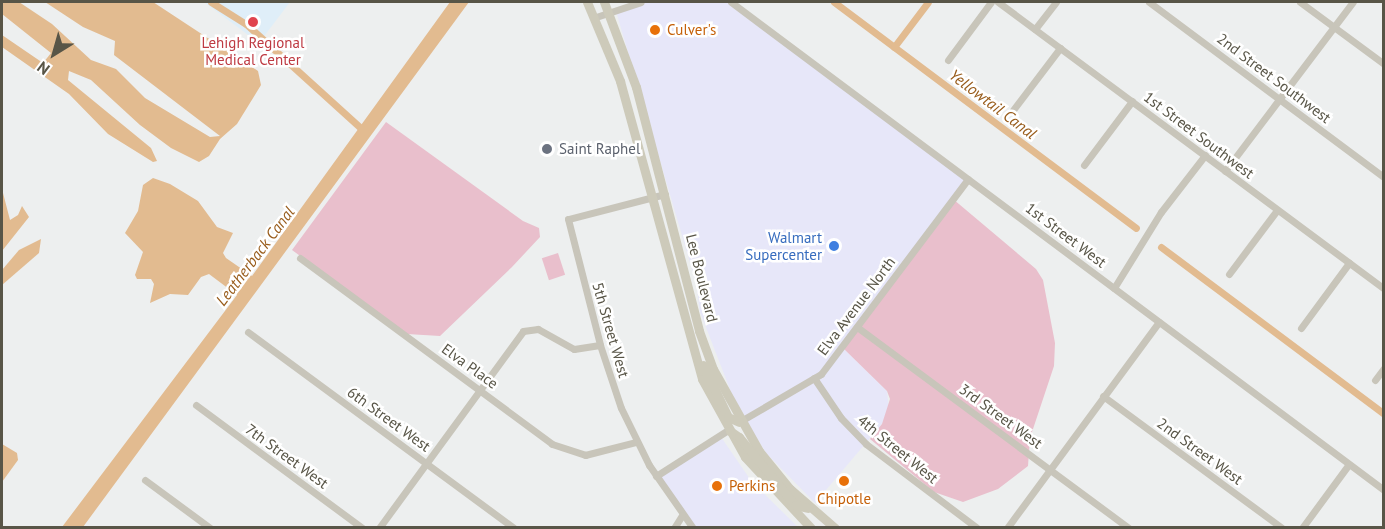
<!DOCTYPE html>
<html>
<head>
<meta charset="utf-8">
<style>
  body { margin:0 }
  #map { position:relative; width:1385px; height:529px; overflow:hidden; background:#edefef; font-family:"PT Sans",sans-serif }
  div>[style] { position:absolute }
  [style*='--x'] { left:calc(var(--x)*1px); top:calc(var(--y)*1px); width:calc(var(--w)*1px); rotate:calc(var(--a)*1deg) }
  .commercial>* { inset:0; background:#e7e7f9 }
  .medical>* { inset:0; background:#dfeef8 }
  .green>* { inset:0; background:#e9bfcc; transform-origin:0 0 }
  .water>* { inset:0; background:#e2bb90 }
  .canal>* { height:7px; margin:-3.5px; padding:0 3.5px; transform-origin:3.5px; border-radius:3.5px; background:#e2bb90 }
  .street>* { height:7px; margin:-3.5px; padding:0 3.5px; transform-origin:3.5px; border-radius:3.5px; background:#c8c5ba }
  .secondary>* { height:9px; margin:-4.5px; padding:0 4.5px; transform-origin:4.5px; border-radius:4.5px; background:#cdcaba }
  .dots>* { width:16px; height:16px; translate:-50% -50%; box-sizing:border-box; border:3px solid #fff; border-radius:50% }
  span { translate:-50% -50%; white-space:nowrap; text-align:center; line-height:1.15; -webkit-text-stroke:5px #fff; paint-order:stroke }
  .food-label { font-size:15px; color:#c56008 }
  .left { translate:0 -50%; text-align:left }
  .health-label { font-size:15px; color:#be3a42 }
  .street-label { font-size:15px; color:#585547 }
  .worship-label { font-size:15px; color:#5b616d }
  .shop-label { font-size:15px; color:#366cbe }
  .right { translate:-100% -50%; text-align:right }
  .water-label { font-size:16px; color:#985c1b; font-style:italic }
  .frame { position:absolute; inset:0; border:3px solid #585547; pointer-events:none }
  .north { position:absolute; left:24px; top:24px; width:60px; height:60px; -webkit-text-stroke:4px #fff; paint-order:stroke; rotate:217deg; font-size:16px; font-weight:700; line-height:24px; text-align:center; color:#585547 }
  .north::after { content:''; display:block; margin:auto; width:21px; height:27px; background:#585547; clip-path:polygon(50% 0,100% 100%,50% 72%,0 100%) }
</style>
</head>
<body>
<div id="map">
  <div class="commercial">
    <i style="clip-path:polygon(646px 2px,733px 2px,969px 179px,843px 348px,887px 391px,889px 409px,882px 424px,815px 503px,767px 454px,738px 410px,700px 312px,696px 283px,615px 8px)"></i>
    <i style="clip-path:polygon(721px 437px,752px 482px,798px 527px,693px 527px,658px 474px)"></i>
  </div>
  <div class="medical">
    <i style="clip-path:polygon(204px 2px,290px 2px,259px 43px)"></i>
  </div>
  <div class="green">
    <i style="clip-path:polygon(386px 122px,523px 221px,539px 228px,540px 237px,512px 267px,440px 336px,407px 334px,292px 250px)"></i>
    <i style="clip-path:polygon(953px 199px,1036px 269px,1043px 280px,1055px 343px,1054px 366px,1030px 438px,1028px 466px,998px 489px,963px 502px,934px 492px,870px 439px,882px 424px,890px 399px,887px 391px,843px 348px)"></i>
    <i style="left:558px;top:253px;width:23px;height:17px;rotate:72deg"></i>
  </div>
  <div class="water">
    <i style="clip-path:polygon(2px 2px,19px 2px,52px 24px,91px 60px,116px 69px,145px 98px,210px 137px,220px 136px,114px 55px,115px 41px,83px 27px,45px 2px,153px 2px,258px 71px,261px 85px,237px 124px,220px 139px,209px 156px,199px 162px,171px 148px,140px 125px,91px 80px,69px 71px,68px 80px,151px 148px,157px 161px,153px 162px,108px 134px,69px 94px,2px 47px,2px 35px,43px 63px,51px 53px,2px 14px)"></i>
    <i style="clip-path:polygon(450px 2px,469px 2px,83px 527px,62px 527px,237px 295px,209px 274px,201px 277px,188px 295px,170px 294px,150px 303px,154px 284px,151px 279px,137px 279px,135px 275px,143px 252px,125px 233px,138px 211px,143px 185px,153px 178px,170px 184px,198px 201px,217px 227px,233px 233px,223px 253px,226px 258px,252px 276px)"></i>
    <i style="clip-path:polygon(2px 189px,10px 220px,18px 215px,22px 206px,29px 217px,2px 251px)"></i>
    <i style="clip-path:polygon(41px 239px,39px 253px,2px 285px,2px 270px,19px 250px)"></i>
    <i style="clip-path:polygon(2px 444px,17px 453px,18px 460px,2px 482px)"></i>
  </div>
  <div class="canal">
    <i style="--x:211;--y:2;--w:41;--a:32.2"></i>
    <i style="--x:246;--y:24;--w:161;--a:42.2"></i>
    <i style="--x:834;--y:2;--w:377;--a:36.8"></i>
    <i style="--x:894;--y:47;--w:56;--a:-52.9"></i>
    <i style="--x:1161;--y:247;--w:279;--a:36.8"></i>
  </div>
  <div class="street">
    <i style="--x:731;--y:2;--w:815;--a:36.77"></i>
    <i style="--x:998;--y:2;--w:481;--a:36.6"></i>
    <i style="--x:1149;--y:2;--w:293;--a:36.7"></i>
    <i style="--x:1300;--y:2;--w:104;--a:36.4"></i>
    <i style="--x:596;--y:17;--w:47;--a:-18.4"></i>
    <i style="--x:1035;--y:29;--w:34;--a:-52"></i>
    <i style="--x:948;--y:60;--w:72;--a:-53.4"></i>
    <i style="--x:1013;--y:110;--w:78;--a:-52.8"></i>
    <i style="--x:1084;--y:165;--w:80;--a:-53.1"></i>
    <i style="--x:1225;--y:171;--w:212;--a:-52.9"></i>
    <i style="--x:665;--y:194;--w:100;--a:165.5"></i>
    <i style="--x:568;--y:219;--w:130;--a:75.7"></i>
    <i style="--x:600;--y:345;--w:66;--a:71.6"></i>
    <i style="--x:621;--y:408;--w:64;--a:63.8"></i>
    <i style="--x:649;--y:465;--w:77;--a:55.1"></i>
    <i style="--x:300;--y:258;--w:313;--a:36.4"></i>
    <i style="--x:552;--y:444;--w:35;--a:18"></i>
    <i style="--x:585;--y:455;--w:53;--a:-14.3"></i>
    <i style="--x:1229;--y:274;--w:80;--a:-53.1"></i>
    <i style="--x:1114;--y:288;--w:89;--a:-58.3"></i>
    <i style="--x:1161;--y:212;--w:72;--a:-52.3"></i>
    <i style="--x:857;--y:327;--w:338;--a:36.5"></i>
    <i style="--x:1301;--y:328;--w:81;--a:-53.6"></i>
    <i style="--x:248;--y:332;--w:330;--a:36.4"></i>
    <i style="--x:814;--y:378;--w:48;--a:56"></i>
    <i style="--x:841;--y:418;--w:36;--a:46"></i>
    <i style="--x:866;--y:444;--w:139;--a:37.1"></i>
    <i style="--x:1375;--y:380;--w:15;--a:-53"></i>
    <i style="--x:1103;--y:396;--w:222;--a:36.4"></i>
    <i style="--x:196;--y:405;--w:207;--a:36.5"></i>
    <i style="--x:739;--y:422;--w:95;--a:-30.3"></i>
    <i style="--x:821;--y:374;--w:244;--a:-53"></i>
    <i style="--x:656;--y:476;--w:85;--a:-32.6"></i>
    <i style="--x:145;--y:480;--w:81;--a:36.4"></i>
    <i style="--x:379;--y:528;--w:244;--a:-53.8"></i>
    <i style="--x:523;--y:331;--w:15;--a:-8"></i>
    <i style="--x:538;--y:329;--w:41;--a:29.1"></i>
    <i style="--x:574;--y:349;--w:26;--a:-9"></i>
    <i style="--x:674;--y:528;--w:15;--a:-58"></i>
    <i style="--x:1007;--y:528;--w:256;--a:-53.6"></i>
    <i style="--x:1302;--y:528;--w:79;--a:-53.7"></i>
  </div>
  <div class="secondary">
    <i style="--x:587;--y:2;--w:86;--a:67.3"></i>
    <i style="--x:620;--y:81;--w:309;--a:74.6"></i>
    <i style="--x:702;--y:379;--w:89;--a:61.1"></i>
    <i style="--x:745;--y:457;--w:97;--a:47.1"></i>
    <i style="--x:604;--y:2;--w:91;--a:69.4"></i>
    <i style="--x:636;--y:87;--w:252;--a:75.5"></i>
    <i style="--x:699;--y:331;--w:40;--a:69.8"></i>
    <i style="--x:713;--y:369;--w:94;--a:60.7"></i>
    <i style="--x:759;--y:451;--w:49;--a:50.8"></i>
    <i style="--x:790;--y:489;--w:60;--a:40.9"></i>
    <i style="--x:703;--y:365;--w:58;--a:64.3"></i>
    <i style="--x:728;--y:417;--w:12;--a:24"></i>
    <i style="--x:730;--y:431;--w:11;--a:34"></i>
    <i style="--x:739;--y:437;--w:88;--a:50.5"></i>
    <i style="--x:795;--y:505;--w:13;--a:13"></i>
  </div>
  <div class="dots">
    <i style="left:253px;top:22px;background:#e0444e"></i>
    <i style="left:655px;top:30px;background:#e8710a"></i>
    <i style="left:547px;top:149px;background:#6b7280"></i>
    <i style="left:834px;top:246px;background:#3f7fe0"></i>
    <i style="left:844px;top:481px;background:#e8710a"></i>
    <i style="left:717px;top:486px;background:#e8710a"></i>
  </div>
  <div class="food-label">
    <span class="left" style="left:667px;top:30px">Culver's</span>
    <span class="left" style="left:729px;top:486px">Perkins</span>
    <span style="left:844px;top:499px">Chipotle</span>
  </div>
  <div class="health-label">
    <span style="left:253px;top:51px">Lehigh Regional<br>Medical Center</span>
  </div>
  <div class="street-label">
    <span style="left:1274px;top:78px;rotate:37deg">2nd Street Southwest</span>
    <span style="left:1199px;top:135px;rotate:37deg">1st Street Southwest</span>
    <span style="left:1066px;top:235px;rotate:37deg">1st Street West</span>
    <span style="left:702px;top:278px;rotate:76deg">Lee Boulevard</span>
    <span style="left:856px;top:306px;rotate:-53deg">Elva Avenue North</span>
    <span style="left:611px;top:330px;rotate:74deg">5th Street West</span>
    <span style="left:470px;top:366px;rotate:36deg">Elva Place</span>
    <span style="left:1001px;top:416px;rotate:36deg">3rd Street West</span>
    <span style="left:389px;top:419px;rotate:36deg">6th Street West</span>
    <span style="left:898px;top:449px;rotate:39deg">4th Street West</span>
    <span style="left:1200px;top:451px;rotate:36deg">2nd Street West</span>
    <span style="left:287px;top:456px;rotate:36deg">7th Street West</span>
  </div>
  <div class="worship-label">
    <span class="left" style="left:559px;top:149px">Saint Raphel</span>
  </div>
  <div class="shop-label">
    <span class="right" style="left:822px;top:246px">Walmart<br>Supercenter</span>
  </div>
  <div class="water-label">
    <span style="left:993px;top:104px;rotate:37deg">Yellowtail Canal</span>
    <span style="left:255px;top:256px;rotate:-53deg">Leatherback Canal</span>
  </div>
  <div class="frame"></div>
  <div class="north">N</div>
</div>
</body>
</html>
